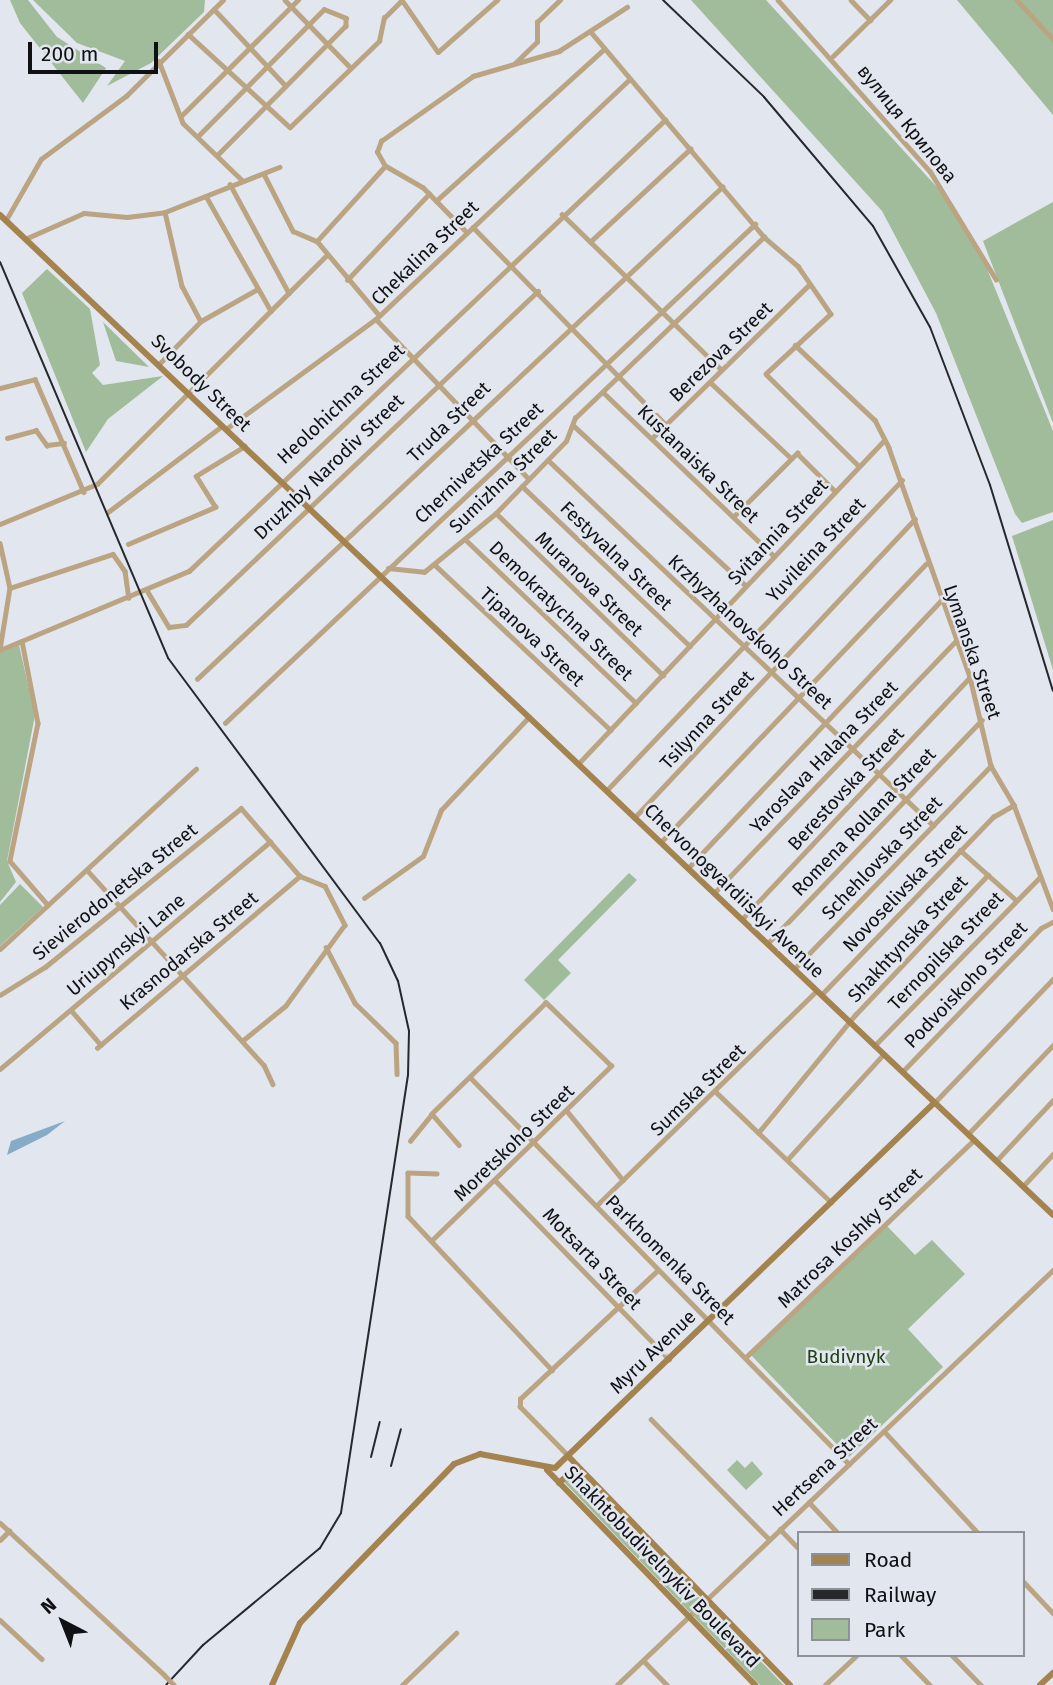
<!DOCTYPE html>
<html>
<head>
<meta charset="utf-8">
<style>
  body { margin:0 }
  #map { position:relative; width:1053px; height:1685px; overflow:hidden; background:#e2e6ef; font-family:"Fira Sans",sans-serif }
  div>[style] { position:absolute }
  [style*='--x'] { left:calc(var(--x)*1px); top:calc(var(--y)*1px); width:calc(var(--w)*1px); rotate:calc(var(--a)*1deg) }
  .green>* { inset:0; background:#a0bc9a; transform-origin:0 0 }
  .water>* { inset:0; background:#86abc8 }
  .minor>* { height:4.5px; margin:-2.25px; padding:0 2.25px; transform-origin:2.25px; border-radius:2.25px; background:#bba482 }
  .tertiary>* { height:5px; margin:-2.5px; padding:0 2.5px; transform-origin:2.5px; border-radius:2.5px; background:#bba482 }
  .secondary>* { height:6px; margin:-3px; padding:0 3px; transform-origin:3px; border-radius:3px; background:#a5834f }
  .rail>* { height:2px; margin:-1px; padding:0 1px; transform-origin:1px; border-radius:1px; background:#27282c }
  .tertiary-bridge>* { height:5px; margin:-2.5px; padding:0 2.5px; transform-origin:2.5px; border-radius:2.5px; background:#bba482 }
  span { translate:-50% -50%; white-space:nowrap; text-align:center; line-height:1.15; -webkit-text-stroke:5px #e2e6ef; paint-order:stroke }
  .street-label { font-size:19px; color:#101114 }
  .park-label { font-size:19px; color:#1b4110 }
  .legend { position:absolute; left:797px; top:1531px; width:228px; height:126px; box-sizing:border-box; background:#e2e6ef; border:2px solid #8e9197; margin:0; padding:9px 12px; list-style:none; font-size:21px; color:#101114 }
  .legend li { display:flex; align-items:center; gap:14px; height:35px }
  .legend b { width:35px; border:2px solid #8e9197 }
  .north { position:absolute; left:28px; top:1587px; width:70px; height:70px; -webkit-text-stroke:5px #e2e6ef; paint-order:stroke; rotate:318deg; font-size:19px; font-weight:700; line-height:28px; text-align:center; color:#101114 }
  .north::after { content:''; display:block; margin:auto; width:24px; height:32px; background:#101114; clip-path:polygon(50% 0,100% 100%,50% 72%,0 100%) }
  .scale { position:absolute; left:28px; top:42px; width:130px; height:32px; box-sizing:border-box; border:4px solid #101114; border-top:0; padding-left:9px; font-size:21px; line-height:24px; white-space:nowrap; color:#101114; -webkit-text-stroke:5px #e2e6ef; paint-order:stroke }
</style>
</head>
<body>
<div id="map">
  <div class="green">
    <i style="clip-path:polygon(10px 0,28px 0,57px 37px,106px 68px,83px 103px,20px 23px)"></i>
    <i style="clip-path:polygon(33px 0,205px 0,204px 12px,151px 63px,107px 86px,125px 61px,77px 43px)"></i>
    <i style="clip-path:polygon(691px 0,766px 0,945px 196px,983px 259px,1053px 431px,1053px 512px,1022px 523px,1015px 514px,936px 313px,882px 211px)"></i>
    <i style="clip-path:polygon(957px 0,1053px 0,1053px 115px)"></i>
    <i style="clip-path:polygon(1053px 202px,1053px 423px,983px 241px)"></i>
    <i style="clip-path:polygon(47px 269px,90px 309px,100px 365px,92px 373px,103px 385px,163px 376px,108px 419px,86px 452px,22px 293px)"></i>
    <i style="clip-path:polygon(103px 322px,149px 367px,116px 361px)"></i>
    <i style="clip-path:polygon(1053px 520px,1053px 670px,1012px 536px)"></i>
    <i style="clip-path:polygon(19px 645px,35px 715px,7px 861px,16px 882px,0 902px,0 653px)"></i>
    <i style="clip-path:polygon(629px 873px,637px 880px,558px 960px,571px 973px,544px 1000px,524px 980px)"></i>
    <i style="clip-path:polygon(20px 884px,43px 907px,0 946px,0 905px)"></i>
    <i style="clip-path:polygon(887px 1226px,915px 1255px,932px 1240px,965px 1274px,908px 1329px,943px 1367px,849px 1457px,751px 1355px)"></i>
    <i style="clip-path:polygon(737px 1460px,745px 1468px,752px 1461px,763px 1474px,746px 1490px,727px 1470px)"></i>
    <i style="left:576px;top:1470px;width:300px;height:17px;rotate:46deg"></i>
  </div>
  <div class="water">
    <i style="clip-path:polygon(65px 1121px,47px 1135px,7px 1155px,11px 1141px)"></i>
  </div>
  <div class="minor">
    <i style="--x:285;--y:0;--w:92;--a:45.9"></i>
    <i style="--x:778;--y:0;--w:229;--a:48.4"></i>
    <i style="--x:930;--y:171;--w:127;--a:58.6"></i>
    <i style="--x:851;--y:0;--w:28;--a:46"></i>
    <i style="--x:1017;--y:0;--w:53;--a:47.3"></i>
    <i style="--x:214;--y:9;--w:105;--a:46.9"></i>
    <i style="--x:591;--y:32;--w:268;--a:49.8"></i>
    <i style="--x:764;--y:237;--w:45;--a:40.5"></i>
    <i style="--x:798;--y:266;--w:58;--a:55.5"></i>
    <i style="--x:831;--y:314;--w:88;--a:137.3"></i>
    <i style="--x:766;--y:374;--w:131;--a:44.7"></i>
    <i style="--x:188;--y:34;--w:138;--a:42.4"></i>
    <i style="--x:290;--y:127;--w:124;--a:-44"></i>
    <i style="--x:379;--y:41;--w:24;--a:-78"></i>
    <i style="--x:384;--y:18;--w:25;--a:-45"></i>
    <i style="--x:402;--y:0;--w:63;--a:55.3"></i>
    <i style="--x:438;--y:52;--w:79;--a:-41.4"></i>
    <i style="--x:833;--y:56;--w:80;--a:-44.5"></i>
    <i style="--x:159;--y:61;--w:66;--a:68.8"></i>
    <i style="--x:183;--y:123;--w:82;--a:44"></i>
    <i style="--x:515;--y:63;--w:30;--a:-44"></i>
    <i style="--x:537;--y:42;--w:20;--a:-90"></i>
    <i style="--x:537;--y:22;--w:32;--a:-44"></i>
    <i style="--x:181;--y:116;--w:165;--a:-44.8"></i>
    <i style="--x:199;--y:135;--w:177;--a:-45.2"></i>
    <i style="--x:324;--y:9;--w:24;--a:22"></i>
    <i style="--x:346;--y:18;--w:8;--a:90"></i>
    <i style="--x:346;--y:26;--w:180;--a:134.8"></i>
    <i style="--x:264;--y:174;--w:64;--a:63"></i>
    <i style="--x:293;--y:231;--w:26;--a:23"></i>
    <i style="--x:317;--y:241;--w:97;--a:50"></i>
    <i style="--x:230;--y:184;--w:124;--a:61.6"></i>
    <i style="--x:206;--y:196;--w:132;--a:60.5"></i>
    <i style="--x:436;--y:201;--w:224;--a:-42.1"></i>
    <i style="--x:165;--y:212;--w:76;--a:77.1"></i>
    <i style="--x:182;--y:286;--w:40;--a:62"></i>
    <i style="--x:562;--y:214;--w:223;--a:44.3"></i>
    <i style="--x:6;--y:220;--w:70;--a:-60.2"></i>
    <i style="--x:41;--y:159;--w:106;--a:-36.5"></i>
    <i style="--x:126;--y:96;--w:136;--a:-44.7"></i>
    <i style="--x:473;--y:227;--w:277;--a:45.7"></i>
    <i style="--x:465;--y:231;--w:60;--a:-134.3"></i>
    <i style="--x:423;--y:188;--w:44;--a:-149.9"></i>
    <i style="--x:385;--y:166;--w:16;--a:-120"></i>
    <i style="--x:377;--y:152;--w:12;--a:-70"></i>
    <i style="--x:381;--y:141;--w:113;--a:-35.2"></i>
    <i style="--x:473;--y:76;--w:90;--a:-16.2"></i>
    <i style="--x:559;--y:51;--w:81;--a:-32.9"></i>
    <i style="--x:25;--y:239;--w:64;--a:-23.8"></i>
    <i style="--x:84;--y:213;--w:43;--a:5.3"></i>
    <i style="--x:127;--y:217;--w:38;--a:-7"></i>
    <i style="--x:165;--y:212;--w:123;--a:-21.5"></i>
    <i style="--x:317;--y:241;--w:101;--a:-47.8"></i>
    <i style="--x:590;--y:242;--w:137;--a:-42.9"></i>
    <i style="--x:347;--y:280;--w:119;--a:-46.4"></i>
    <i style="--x:376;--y:319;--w:221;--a:46.3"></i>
    <i style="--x:795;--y:345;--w:110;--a:43.2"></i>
    <i style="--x:875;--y:420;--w:31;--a:63"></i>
    <i style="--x:889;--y:448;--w:243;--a:70.5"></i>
    <i style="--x:970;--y:677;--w:91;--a:76.7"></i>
    <i style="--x:991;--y:766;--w:45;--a:59.5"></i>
    <i style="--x:1014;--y:805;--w:111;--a:69.4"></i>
    <i style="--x:159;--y:364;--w:60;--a:-45.7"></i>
    <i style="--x:201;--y:321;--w:63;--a:-29.4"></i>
    <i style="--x:710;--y:382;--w:111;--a:43.2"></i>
    <i style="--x:0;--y:388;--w:36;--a:-14"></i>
    <i style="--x:35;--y:379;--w:123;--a:66.6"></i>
    <i style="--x:603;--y:392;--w:237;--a:43.8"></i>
    <i style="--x:573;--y:425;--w:236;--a:42.9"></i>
    <i style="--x:226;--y:429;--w:186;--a:-36.3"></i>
    <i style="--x:376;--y:319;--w:348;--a:-43.4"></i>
    <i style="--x:7;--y:438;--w:30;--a:-15"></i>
    <i style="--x:36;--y:430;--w:19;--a:54"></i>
    <i style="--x:47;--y:445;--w:17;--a:-7"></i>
    <i style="--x:652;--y:438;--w:219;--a:-44.3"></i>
    <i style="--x:548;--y:460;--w:531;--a:43.47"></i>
    <i style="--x:522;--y:486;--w:232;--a:43.6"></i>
    <i style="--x:108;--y:512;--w:143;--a:-37"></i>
    <i style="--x:496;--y:513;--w:233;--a:44.1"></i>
    <i style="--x:733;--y:517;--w:91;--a:-45"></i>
    <i style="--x:797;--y:453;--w:54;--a:45"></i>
    <i style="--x:0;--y:524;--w:105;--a:-22.4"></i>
    <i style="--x:97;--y:484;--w:322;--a:-44.9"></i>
    <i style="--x:465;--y:539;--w:237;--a:43.8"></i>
    <i style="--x:0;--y:543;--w:46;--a:77.5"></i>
    <i style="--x:10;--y:588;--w:63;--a:99.2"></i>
    <i style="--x:128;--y:544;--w:95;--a:-23"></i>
    <i style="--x:215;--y:507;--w:36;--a:-122"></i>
    <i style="--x:196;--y:476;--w:57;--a:-31.5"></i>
    <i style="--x:435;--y:565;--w:241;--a:43.2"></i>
    <i style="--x:388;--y:568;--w:36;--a:6"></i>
    <i style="--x:424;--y:572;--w:93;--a:-39.3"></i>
    <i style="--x:496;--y:513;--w:100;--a:-45.8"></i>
    <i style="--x:566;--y:441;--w:25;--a:-69"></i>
    <i style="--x:575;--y:418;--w:262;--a:-43.8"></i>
    <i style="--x:10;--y:588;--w:108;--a:-18.3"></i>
    <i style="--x:113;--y:554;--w:21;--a:55"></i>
    <i style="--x:125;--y:571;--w:27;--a:82"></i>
    <i style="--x:148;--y:592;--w:41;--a:59"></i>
    <i style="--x:169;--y:627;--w:17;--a:-7"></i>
    <i style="--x:186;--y:625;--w:485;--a:-43.5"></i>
    <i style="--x:22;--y:641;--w:84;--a:79"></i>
    <i style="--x:38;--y:723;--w:141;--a:101.5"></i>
    <i style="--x:10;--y:861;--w:58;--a:49.2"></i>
    <i style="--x:0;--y:650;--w:205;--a:-22.7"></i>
    <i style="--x:189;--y:571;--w:656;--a:-43.46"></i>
    <i style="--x:197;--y:679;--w:720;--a:-43.14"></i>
    <i style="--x:225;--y:723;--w:728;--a:-43.27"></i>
    <i style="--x:578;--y:764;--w:444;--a:-46.6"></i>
    <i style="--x:606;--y:791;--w:429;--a:-46.4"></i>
    <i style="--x:634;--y:818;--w:410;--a:-46.8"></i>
    <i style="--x:661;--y:842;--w:384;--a:-46.4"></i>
    <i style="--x:960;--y:850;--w:74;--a:41.7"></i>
    <i style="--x:688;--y:868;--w:369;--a:-46.6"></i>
    <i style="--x:87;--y:870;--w:263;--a:47.8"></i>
    <i style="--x:264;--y:1065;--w:21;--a:65"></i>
    <i style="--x:714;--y:893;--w:349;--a:-46.2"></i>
    <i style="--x:364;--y:898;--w:72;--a:-35.4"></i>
    <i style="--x:423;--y:856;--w:49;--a:-68.6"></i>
    <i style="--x:441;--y:810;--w:128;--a:-46.6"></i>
    <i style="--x:742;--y:919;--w:332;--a:-46.7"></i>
    <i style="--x:767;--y:944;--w:310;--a:-46.2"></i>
    <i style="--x:326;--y:947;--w:63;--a:62.6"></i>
    <i style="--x:355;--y:1003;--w:57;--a:44.3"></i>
    <i style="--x:396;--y:1043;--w:31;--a:88"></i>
    <i style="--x:0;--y:949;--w:266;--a:-42.6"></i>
    <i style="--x:794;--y:969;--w:283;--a:-45.9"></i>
    <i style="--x:0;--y:995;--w:53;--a:-31.9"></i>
    <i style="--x:45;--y:967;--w:252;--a:-39"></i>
    <i style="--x:241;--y:808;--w:90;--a:49.1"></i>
    <i style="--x:300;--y:876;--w:27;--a:22"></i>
    <i style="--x:325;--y:886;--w:44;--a:62.9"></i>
    <i style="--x:345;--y:925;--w:100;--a:126.1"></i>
    <i style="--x:286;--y:1006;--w:55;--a:140.9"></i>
    <i style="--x:821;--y:995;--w:248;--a:-46"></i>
    <i style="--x:993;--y:817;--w:24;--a:-30"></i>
    <i style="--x:71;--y:1010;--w:46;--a:49.4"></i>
    <i style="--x:874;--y:1046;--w:237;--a:-45.5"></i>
    <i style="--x:97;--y:1048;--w:266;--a:-40.3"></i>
    <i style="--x:0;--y:1069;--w:353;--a:-40.1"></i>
    <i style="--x:902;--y:1072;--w:200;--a:-46"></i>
    <i style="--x:1041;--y:928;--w:13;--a:-27"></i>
    <i style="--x:470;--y:1077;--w:542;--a:45.6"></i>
    <i style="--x:717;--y:1093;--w:158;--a:43.7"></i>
    <i style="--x:934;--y:1103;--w:172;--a:-46.2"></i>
    <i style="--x:567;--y:1111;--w:89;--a:50.9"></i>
    <i style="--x:758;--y:1133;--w:153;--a:-50.6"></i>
    <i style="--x:855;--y:1015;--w:193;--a:-46.5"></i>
    <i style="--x:968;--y:1134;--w:123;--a:-46.3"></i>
    <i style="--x:410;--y:1141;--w:33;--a:-51"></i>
    <i style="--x:787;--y:1160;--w:142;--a:-47.6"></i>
    <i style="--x:996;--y:1161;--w:83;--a:-46.9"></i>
    <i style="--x:437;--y:1174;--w:29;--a:-178"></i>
    <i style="--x:408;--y:1173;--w:43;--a:90"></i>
    <i style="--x:408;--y:1216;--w:211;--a:46.9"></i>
    <i style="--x:495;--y:1180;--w:250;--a:45.8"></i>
    <i style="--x:1023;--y:1186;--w:44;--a:-46.8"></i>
    <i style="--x:596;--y:1206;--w:308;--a:-44.3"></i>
    <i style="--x:432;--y:1240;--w:250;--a:-44.2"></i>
    <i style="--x:611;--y:1066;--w:91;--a:-135.9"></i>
    <i style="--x:546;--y:1003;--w:159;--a:135.8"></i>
    <i style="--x:432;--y:1114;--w:41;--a:48.9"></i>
    <i style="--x:746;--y:1357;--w:315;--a:-43.6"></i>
    <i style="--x:651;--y:1419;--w:168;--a:45.5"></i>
    <i style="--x:884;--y:1431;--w:139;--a:47.3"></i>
    <i style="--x:568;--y:1456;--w:69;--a:-134.4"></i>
    <i style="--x:520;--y:1407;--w:8;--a:-90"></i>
    <i style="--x:520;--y:1399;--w:187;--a:-43.1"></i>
    <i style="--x:809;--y:1502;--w:42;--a:46.9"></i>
    <i style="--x:780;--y:1529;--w:28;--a:46"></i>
    <i style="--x:0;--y:1540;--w:13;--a:-45"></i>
    <i style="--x:1023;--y:1581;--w:44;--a:46.8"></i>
    <i style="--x:0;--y:1620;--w:57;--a:42.9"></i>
    <i style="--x:901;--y:1655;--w:42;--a:46"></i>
    <i style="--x:952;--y:1655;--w:42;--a:46"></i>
    <i style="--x:644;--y:1661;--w:33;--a:46"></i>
    <i style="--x:402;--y:1685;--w:75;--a:-43.9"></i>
    <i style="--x:617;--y:1685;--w:602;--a:-43.59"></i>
    <i style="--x:825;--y:1685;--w:44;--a:-43.2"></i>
  </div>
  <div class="tertiary">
    <i style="--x:0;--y:1523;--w:224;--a:42.8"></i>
  </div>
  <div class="secondary">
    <i style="--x:0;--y:215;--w:1452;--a:43.52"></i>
    <i style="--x:568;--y:1456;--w:319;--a:45.9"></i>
    <i style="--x:547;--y:1470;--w:299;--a:45.9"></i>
    <i style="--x:559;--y:1483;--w:25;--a:-43"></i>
    <i style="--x:272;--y:1685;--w:68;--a:-65.7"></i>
    <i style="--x:300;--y:1623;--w:221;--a:-45.9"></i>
    <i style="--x:454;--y:1464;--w:28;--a:-21"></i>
    <i style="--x:480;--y:1454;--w:76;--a:10.6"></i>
    <i style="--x:555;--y:1468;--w:526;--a:-43.92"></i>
    <i style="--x:1040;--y:1685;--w:18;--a:-43"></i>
  </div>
  <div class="rail">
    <i style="--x:663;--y:0;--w:140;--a:43.8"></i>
    <i style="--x:764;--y:97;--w:169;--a:49.8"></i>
    <i style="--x:873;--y:226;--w:116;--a:60.6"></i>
    <i style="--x:930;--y:327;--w:169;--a:69.2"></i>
    <i style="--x:990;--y:485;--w:215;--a:73"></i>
    <i style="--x:0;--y:262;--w:430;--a:67"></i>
    <i style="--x:168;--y:658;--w:355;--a:53.4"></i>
    <i style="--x:380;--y:943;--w:42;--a:64.7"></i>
    <i style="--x:398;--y:981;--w:51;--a:77.6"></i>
    <i style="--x:409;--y:1031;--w:44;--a:91.3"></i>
    <i style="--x:408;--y:1075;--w:443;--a:98.7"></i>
    <i style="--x:341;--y:1513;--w:41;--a:121"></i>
    <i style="--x:320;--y:1548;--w:152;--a:140.3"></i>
    <i style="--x:203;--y:1645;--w:54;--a:132.8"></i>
    <i style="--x:371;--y:1457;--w:36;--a:-76"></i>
    <i style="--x:391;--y:1466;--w:38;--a:-75"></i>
  </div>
  <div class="tertiary-bridge">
    <i style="--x:164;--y:1675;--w:14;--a:45"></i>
  </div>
  <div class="street-label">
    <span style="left:907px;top:124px;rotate:51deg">вулиця Крилова</span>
    <span style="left:425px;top:253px;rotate:-44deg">Chekalina Street</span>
    <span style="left:721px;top:352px;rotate:-44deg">Berezova Street</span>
    <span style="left:201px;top:383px;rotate:44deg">Svobody Street</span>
    <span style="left:341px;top:404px;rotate:-43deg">Heolohichna Street</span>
    <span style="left:449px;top:422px;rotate:-44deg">Truda Street</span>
    <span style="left:479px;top:463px;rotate:-43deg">Chernivetska Street</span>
    <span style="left:698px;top:464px;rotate:44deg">Kustanaiska Street</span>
    <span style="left:329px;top:467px;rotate:-44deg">Druzhby Narodiv Street</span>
    <span style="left:503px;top:481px;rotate:-44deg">Sumizhna Street</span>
    <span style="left:778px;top:532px;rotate:-47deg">Svitannia Street</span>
    <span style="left:816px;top:550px;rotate:-47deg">Yuvileina Street</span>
    <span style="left:616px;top:556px;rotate:44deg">Festyvalna Street</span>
    <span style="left:589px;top:584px;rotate:44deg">Muranova Street</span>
    <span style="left:561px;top:611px;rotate:44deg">Demokratychna Street</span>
    <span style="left:750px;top:632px;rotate:43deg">Krzhyzhanovskoho Street</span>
    <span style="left:532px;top:637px;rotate:43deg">Tipanova Street</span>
    <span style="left:972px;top:652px;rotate:71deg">Lymanska Street</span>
    <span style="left:707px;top:720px;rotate:-47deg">Tsilynna Street</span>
    <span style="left:824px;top:757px;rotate:-46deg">Yaroslava Halana Street</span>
    <span style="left:846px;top:789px;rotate:-47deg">Berestovska Street</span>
    <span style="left:864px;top:822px;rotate:-46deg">Romena Rollana Street</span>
    <span style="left:882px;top:858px;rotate:-46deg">Schehlovska Street</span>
    <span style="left:905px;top:888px;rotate:-46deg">Novoselivska Street</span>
    <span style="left:734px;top:891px;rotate:44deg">Chervonogvardiiskyi Avenue</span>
    <span style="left:115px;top:892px;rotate:-39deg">Sievierodonetska Street</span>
    <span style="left:908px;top:939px;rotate:-47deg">Shakhtynska Street</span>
    <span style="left:126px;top:945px;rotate:-40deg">Uriupynskyi Lane</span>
    <span style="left:189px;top:951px;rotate:-40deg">Krasnodarska Street</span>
    <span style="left:946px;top:951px;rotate:-46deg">Ternopilska Street</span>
    <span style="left:966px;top:985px;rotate:-46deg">Podvoiskoho Street</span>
    <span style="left:698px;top:1090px;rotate:-44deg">Sumska Street</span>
    <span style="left:514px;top:1143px;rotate:-44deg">Moretskoho Street</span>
    <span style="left:850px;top:1238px;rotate:-44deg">Matrosa Koshky Street</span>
    <span style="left:592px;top:1259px;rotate:46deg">Motsarta Street</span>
    <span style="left:670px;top:1260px;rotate:45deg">Parkhomenka Street</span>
    <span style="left:653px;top:1352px;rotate:-44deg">Myru Avenue</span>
    <span style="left:825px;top:1467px;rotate:-43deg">Hertsena Street</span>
    <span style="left:662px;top:1567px;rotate:46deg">Shakhtobudivelnykiv Boulevard</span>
  </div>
  <div class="park-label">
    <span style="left:846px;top:1357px">Budivnyk</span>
  </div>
  <ul class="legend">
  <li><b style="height:9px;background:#a5834f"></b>Road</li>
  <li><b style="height:9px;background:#27282c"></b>Railway</li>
  <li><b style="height:19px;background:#a0bc9a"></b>Park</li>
  </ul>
  <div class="north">N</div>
  <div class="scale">200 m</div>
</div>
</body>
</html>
